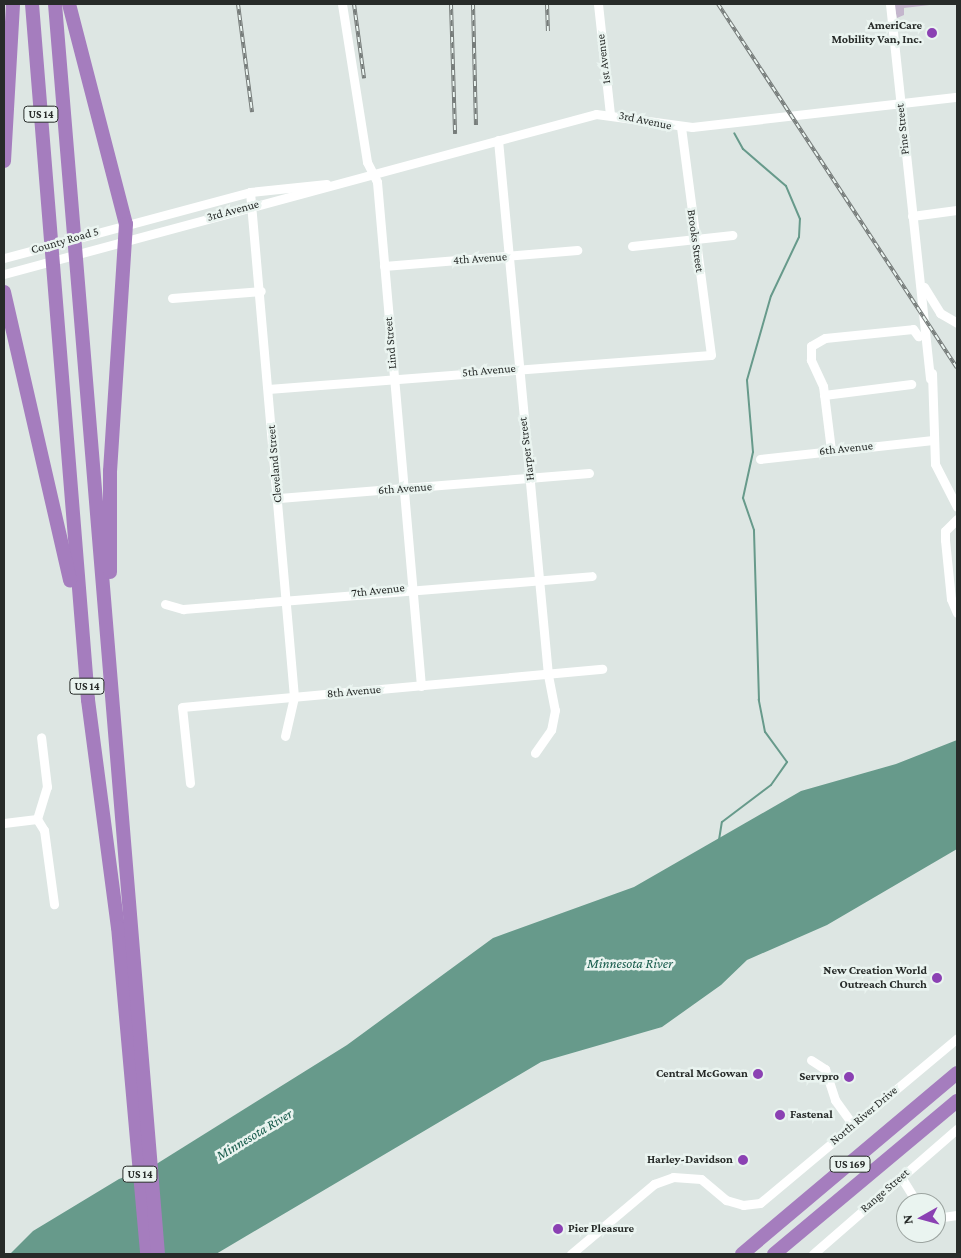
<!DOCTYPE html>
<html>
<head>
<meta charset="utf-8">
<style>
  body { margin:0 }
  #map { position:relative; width:961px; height:1258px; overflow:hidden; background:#dde6e3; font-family:"Crimson Pro",serif }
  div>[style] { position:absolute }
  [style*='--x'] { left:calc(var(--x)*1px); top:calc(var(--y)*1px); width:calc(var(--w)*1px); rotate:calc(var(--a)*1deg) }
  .green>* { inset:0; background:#c4b6cd }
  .water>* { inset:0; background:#679a8b }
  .stream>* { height:2px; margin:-1px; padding:0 1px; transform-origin:1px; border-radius:1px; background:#679a8b }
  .minor>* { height:9px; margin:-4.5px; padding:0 4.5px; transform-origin:4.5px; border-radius:4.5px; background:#fff }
  .highway>* { height:14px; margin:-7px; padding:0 7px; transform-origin:7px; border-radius:7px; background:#a57dbe }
  .rail>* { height:4px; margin-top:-2px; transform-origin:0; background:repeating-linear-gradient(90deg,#eaf4f0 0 5.5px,#767c7a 0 11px); box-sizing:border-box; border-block:1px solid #767c7a }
  .dots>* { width:14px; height:14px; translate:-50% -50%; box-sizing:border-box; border:2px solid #eaf4f0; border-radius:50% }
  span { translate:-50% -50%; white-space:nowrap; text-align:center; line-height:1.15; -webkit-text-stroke:5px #eaf4f0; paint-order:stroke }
  .shield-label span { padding:1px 4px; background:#eaf4f0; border:1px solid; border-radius:4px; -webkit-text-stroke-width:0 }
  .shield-label { font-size:11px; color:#272b29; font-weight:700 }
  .poi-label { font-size:12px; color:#272b29; font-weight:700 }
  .right { translate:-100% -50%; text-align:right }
  .left { translate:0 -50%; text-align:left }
  .street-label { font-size:12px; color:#272b29 }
  .water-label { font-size:14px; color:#175b4b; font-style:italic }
  .frame { position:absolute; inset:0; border:5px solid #272b29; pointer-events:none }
  .north { position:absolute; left:896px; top:1193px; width:50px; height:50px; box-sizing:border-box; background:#eaf4f0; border:1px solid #9ca4a0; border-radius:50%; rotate:263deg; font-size:14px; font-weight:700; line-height:20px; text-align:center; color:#272b29 }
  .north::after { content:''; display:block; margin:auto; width:18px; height:22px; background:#8b41b3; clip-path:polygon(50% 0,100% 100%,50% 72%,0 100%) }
</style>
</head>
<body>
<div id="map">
  <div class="green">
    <i style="clip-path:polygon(894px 4px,938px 4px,904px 8px,904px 15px,897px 18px)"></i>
  </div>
  <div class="water">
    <i style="clip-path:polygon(957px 740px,957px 849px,827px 925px,747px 960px,721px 985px,662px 1027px,541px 1062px,216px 1254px,10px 1254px,33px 1231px,119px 1179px,150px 1168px,347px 1045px,493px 938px,634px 887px,801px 791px,896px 764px)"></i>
  </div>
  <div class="stream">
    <i style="--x:719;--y:840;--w:18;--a:-81"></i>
    <i style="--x:722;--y:822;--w:61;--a:-37.1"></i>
    <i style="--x:771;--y:785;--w:28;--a:-55"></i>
    <i style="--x:787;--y:762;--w:37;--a:-126"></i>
    <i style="--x:765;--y:732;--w:33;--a:-101"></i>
    <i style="--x:759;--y:700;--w:170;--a:-91.7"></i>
    <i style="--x:754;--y:530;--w:34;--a:-109"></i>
    <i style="--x:743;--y:498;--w:47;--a:-77.7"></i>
    <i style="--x:753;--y:452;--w:72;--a:-94.8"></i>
    <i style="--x:747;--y:380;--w:87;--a:-74.1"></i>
    <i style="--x:771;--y:296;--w:65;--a:-64.6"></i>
    <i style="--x:799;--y:237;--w:18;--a:-87"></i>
    <i style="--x:800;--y:219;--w:36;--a:-113"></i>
    <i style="--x:786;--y:186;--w:57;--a:-139.3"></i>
    <i style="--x:743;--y:149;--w:18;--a:-119"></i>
  </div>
  <div class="minor">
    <i style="--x:342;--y:4;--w:160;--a:81"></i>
    <i style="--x:367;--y:162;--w:22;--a:63"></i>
    <i style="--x:377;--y:182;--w:506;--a:85.01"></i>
    <i style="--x:598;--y:4;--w:111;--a:83.8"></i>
    <i style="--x:890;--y:4;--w:377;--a:83.9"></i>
    <i style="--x:498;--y:140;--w:537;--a:84.66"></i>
    <i style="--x:548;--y:675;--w:36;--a:79"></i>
    <i style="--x:555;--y:710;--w:20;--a:101"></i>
    <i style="--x:551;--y:730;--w:28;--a:125"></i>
    <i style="--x:250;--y:192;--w:507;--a:85.02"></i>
    <i style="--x:294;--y:697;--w:40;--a:103"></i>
    <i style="--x:912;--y:216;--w:45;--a:-7.6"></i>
    <i style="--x:632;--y:246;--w:101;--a:-6.3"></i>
    <i style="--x:4;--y:258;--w:255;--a:-15"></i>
    <i style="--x:250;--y:192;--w:77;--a:-5.9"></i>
    <i style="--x:384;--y:266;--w:194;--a:-4.7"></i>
    <i style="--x:4;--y:274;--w:613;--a:-15.12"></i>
    <i style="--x:596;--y:114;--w:97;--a:7.7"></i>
    <i style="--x:692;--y:127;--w:267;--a:-6.5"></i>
    <i style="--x:924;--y:287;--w:31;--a:58"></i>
    <i style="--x:940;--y:313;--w:20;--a:30"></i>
    <i style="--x:172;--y:298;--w:89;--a:-4.5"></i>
    <i style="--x:932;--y:373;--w:91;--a:88.1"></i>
    <i style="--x:935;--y:464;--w:48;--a:62.9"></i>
    <i style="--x:268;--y:389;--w:444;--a:-4.4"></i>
    <i style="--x:711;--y:355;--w:229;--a:-97.5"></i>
    <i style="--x:824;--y:395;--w:88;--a:-7.2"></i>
    <i style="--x:831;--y:450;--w:64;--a:-97.1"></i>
    <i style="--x:823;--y:386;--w:29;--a:-115"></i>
    <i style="--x:811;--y:360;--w:14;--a:-90"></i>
    <i style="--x:811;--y:346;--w:16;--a:-30"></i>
    <i style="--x:825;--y:338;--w:88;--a:-5.8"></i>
    <i style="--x:913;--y:329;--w:9;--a:54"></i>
    <i style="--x:760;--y:459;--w:174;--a:-6.3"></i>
    <i style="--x:279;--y:498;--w:311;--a:-4.6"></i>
    <i style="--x:957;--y:519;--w:17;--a:135"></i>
    <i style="--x:945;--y:531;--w:9;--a:90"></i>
    <i style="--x:945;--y:540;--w:59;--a:84.2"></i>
    <i style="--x:951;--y:599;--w:15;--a:67"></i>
    <i style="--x:165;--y:604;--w:19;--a:16"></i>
    <i style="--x:183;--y:609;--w:410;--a:-4.6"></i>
    <i style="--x:190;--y:783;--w:76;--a:-96"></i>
    <i style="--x:182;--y:707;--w:422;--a:-5.2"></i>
    <i style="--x:37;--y:819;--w:13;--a:58"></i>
    <i style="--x:44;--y:830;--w:75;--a:82.3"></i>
    <i style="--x:37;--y:819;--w:34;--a:-73"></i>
    <i style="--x:47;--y:787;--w:50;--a:-96.8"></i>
    <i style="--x:4;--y:823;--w:33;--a:-7"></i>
    <i style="--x:811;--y:1060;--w:17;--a:33"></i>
    <i style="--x:825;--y:1069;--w:33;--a:72"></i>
    <i style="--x:835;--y:1100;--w:31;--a:54"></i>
    <i style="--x:901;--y:1177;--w:31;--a:58"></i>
    <i style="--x:936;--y:1218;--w:21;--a:-8"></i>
    <i style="--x:571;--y:1254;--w:109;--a:-40.1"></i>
    <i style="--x:654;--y:1184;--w:20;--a:-20"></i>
    <i style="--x:673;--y:1177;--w:28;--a:4"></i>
    <i style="--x:701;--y:1179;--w:33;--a:40"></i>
    <i style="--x:726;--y:1200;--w:18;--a:16"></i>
    <i style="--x:743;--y:1205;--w:17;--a:-7"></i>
    <i style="--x:760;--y:1203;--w:257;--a:-39.9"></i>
    <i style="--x:813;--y:1254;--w:191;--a:-41"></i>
  </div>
  <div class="highway">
    <i style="--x:32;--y:4;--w:698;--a:85.4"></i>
    <i style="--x:88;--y:700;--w:229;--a:82.5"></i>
    <i style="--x:118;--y:927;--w:328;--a:84.9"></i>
    <i style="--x:55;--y:4;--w:1254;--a:85.29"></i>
    <i style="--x:69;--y:4;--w:227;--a:75.5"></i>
    <i style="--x:126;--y:224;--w:248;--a:93.7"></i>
    <i style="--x:110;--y:471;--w:101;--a:90"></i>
    <i style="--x:4;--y:161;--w:157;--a:-86.7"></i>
    <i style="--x:4;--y:292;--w:296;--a:77.1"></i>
    <i style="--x:742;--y:1254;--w:281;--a:-40.1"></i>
    <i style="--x:774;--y:1254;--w:239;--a:-39.9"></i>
  </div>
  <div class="rail">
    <i style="--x:238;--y:4;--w:109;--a:82.6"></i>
    <i style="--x:354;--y:4;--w:75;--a:82.3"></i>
    <i style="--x:451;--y:4;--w:130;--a:88.2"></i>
    <i style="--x:473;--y:4;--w:121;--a:88.6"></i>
    <i style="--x:547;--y:4;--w:27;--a:88"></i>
    <i style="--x:718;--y:4;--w:435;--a:56.7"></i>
  </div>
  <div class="dots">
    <i style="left:932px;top:33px;background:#8b41b3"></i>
    <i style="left:937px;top:978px;background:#8b41b3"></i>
    <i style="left:758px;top:1074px;background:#8b41b3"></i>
    <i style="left:849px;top:1077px;background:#8b41b3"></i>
    <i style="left:780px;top:1115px;background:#8b41b3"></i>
    <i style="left:743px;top:1160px;background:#8b41b3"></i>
    <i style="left:558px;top:1229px;background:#8b41b3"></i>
  </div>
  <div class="shield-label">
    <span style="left:41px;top:114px">US 14</span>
    <span style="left:87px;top:686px">US 14</span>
    <span style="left:850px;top:1164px">US 169</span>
    <span style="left:140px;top:1174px">US 14</span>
  </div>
  <div class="poi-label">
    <span class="right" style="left:922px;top:33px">AmeriCare<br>Mobility Van, Inc.</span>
    <span class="right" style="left:927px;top:978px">New Creation World<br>Outreach Church</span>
    <span class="right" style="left:748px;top:1074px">Central McGowan</span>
    <span class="right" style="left:839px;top:1077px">Servpro</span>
    <span class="left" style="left:790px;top:1115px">Fastenal</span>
    <span class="right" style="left:733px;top:1160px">Harley-Davidson</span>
    <span class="left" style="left:568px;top:1229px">Pier Pleasure</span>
  </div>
  <div class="street-label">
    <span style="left:604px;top:59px;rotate:-97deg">1st Avenue</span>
    <span style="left:645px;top:121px;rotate:12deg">3rd Avenue</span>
    <span style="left:903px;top:129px;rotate:-96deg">Pine Street</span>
    <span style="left:233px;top:211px;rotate:-15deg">3rd Avenue</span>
    <span style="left:65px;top:241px;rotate:-16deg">County Road 5</span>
    <span style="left:695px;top:241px;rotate:82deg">Brooks Street</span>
    <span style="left:480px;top:259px;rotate:-4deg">4th Avenue</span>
    <span style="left:391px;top:343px;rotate:-95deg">Lind Street</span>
    <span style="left:489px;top:371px;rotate:-5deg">5th Avenue</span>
    <span style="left:527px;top:449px;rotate:-97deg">Harper Street</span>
    <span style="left:846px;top:449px;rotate:-6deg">6th Avenue</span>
    <span style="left:275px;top:464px;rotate:-95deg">Cleveland Street</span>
    <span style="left:405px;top:489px;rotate:-4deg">6th Avenue</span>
    <span style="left:378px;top:591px;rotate:-6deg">7th Avenue</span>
    <span style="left:354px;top:692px;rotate:-5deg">8th Avenue</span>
    <span style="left:864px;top:1116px;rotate:-40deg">North River Drive</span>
    <span style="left:885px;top:1191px;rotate:-41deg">Range Street</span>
  </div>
  <div class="water-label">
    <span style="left:630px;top:963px">Minnesota River</span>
    <span style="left:254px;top:1134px;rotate:-31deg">Minnesota River</span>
  </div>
  <div class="frame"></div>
  <div class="north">N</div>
</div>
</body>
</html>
